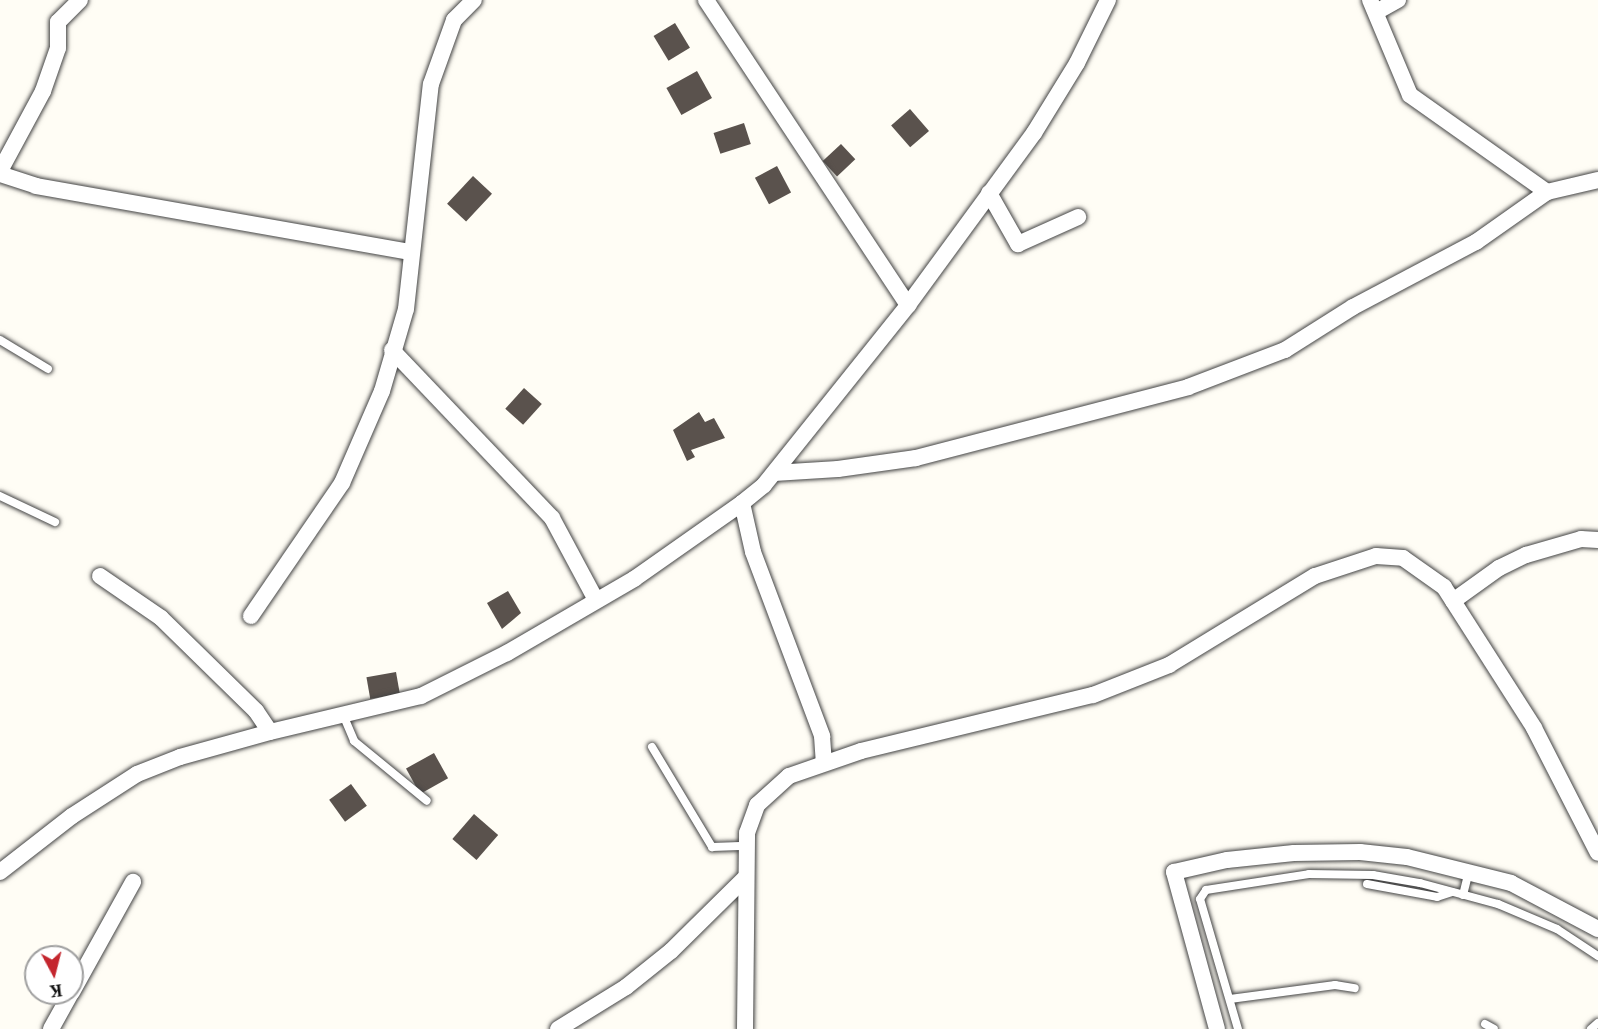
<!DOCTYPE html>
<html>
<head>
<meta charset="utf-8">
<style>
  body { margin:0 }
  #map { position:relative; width:1598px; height:1029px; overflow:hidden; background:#fffdf5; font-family:"IBM Plex Serif",serif }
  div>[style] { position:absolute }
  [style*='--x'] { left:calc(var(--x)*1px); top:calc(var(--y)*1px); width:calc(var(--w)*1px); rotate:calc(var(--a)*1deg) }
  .building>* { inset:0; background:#5a524d; transform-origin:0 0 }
  .roads { filter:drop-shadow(0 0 2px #444) drop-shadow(0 0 2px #444) }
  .lane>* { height:8px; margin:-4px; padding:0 4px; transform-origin:4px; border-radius:4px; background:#fff }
  .street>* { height:16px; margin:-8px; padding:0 8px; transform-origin:8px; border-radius:8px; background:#fff }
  span { translate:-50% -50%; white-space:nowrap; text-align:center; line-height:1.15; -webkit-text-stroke:6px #fff; paint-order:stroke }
  .north { position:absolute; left:24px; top:945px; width:60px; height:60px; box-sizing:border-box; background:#fff; border:2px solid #a0a0a0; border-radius:50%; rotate:173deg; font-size:16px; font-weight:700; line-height:24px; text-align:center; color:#111 }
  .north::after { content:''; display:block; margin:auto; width:21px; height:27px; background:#c4262e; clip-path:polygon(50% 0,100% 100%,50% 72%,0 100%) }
</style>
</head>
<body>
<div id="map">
  <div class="building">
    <i style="left:675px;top:23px;width:29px;height:25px;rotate:59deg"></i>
    <i style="left:697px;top:71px;width:31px;height:35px;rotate:61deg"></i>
    <i style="left:910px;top:109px;width:29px;height:25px;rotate:49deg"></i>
    <i style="left:744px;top:123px;width:22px;height:32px;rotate:72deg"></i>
    <i style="left:841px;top:144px;width:21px;height:25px;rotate:47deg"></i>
    <i style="left:777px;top:166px;width:30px;height:25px;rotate:62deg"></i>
    <i style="left:473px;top:176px;width:26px;height:38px;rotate:43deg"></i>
    <i style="left:524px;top:388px;width:24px;height:28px;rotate:42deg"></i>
    <i style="clip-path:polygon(699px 412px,705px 422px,714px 418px,725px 438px,691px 450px,695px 457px,687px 461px,673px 430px)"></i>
    <i style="clip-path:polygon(508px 591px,521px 613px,502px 629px,487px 603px)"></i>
    <i style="left:396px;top:672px;width:22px;height:30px;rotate:80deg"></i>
    <i style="left:434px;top:753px;width:29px;height:32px;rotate:61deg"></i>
    <i style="left:351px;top:784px;width:27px;height:27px;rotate:54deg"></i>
    <i style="left:474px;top:814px;width:32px;height:33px;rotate:41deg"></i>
  </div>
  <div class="roads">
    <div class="lane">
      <i style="--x:0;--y:340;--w:56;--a:31.1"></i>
      <i style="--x:0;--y:496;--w:61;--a:25.3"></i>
      <i style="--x:344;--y:717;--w:26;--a:67"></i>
      <i style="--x:354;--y:741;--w:94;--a:39.4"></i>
      <i style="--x:652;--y:747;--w:117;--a:59"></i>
      <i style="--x:712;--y:847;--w:35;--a:-2"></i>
      <i style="--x:1367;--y:884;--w:71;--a:10.5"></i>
      <i style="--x:1437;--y:897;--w:16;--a:-18"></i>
      <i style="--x:1463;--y:895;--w:25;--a:-76"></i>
      <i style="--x:1230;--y:999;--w:106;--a:-7.6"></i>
      <i style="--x:1335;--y:985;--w:20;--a:9"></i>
      <i style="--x:1485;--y:1024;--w:10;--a:29"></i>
      <i style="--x:1238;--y:1029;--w:135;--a:-106.3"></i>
      <i style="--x:1200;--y:899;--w:11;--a:-56"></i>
      <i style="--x:1206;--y:890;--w:104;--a:-8.8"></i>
      <i style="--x:1309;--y:874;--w:64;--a:0.9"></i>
      <i style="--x:1373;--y:875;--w:48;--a:9.7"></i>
      <i style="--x:1420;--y:883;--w:81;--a:15.1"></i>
      <i style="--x:1498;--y:904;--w:64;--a:23"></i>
      <i style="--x:1557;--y:929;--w:49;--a:33.4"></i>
      <i style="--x:1591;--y:1029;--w:9;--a:-41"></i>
    </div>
    <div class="street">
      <i style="--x:706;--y:0;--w:366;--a:56.5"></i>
      <i style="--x:1370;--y:0;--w:103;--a:67.2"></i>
      <i style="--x:1410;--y:95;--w:168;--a:35.3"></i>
      <i style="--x:1378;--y:11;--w:23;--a:-29"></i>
      <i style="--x:0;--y:171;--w:91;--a:-61.7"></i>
      <i style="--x:43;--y:91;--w:46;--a:-70.8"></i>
      <i style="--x:58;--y:48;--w:26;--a:-90"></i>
      <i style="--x:58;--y:22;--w:31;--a:-45"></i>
      <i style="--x:0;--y:174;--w:38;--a:18"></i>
      <i style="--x:36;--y:186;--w:381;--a:10"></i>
      <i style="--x:989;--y:193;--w:59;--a:60.4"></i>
      <i style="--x:1018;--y:244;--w:66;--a:-24.2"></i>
      <i style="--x:392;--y:350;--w:232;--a:46.4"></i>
      <i style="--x:552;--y:518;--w:93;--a:61.8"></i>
      <i style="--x:774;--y:473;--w:64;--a:-3.6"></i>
      <i style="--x:838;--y:469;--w:79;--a:-8"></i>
      <i style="--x:916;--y:458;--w:281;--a:-14.6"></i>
      <i style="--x:1188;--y:387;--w:104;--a:-20.9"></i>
      <i style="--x:1285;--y:350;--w:80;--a:-32.3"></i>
      <i style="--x:1353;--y:307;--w:139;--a:-27.9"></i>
      <i style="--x:1476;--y:242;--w:87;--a:-35.2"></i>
      <i style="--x:1547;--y:192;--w:52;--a:-13.2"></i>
      <i style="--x:742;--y:503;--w:50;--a:77.3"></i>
      <i style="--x:753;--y:552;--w:197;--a:69.4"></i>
      <i style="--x:822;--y:736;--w:26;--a:86"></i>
      <i style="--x:100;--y:576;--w:74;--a:34.5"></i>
      <i style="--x:161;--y:618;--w:133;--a:44.4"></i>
      <i style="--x:256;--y:711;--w:25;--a:56"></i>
      <i style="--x:1453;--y:601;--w:57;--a:-35.7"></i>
      <i style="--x:1499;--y:568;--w:30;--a:-26"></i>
      <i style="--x:1526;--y:555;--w:57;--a:-16.2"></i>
      <i style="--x:1581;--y:539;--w:17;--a:3"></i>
      <i style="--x:251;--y:616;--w:161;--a:-55.6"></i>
      <i style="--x:342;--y:483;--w:100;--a:-66.5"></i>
      <i style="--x:382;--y:391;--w:85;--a:-73.7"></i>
      <i style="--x:406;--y:309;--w:226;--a:-83.7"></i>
      <i style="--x:431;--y:84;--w:68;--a:-70.2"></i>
      <i style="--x:454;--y:20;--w:28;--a:-45"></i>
      <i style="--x:0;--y:872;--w:91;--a:-37.9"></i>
      <i style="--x:72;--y:816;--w:77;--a:-32.9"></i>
      <i style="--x:137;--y:774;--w:46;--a:-21.6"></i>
      <i style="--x:180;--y:757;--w:93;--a:-15.5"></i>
      <i style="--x:270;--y:732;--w:155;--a:-13.4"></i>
      <i style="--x:421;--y:696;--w:96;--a:-26.6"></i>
      <i style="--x:507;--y:653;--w:147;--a:-30.2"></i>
      <i style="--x:634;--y:579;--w:132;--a:-35.1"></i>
      <i style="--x:742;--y:503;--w:28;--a:-39"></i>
      <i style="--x:764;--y:485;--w:231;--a:-51.3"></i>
      <i style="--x:908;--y:305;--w:213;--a:-53.8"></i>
      <i style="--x:1034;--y:133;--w:82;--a:-58.4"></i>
      <i style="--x:1077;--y:63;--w:70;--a:-63.8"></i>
      <i style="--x:72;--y:992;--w:126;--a:-61"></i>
      <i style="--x:51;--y:1029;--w:41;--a:-60.9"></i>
      <i style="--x:558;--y:1029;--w:80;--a:-31.7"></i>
      <i style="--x:626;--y:987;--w:58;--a:-38.7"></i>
      <i style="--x:671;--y:951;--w:105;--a:-44.6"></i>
      <i style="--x:745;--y:1029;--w:196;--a:-89.4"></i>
      <i style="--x:747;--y:833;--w:30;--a:-70"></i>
      <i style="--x:757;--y:805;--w:43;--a:-42.2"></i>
      <i style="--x:789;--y:776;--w:76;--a:-19.1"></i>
      <i style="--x:861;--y:751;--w:239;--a:-13.6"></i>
      <i style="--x:1093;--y:695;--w:82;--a:-21.5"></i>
      <i style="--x:1169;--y:665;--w:171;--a:-31.4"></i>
      <i style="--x:1315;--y:576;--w:64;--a:-18.2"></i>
      <i style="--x:1376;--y:556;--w:27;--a:4"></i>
      <i style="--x:1403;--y:558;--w:50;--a:35.3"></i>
      <i style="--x:1444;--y:587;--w:167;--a:57.4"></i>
      <i style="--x:1534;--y:728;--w:140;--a:62.9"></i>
      <i style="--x:1217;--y:1029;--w:163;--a:-105.3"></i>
      <i style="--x:1174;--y:872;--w:54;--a:-12.8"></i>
      <i style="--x:1227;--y:860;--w:67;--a:-6"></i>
      <i style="--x:1294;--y:853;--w:66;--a:-0.9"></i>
      <i style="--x:1360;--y:852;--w:47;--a:6.1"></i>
      <i style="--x:1407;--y:857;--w:107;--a:14"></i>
      <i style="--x:1511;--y:883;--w:98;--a:27.9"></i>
    </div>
  </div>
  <div class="north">K</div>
</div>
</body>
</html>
